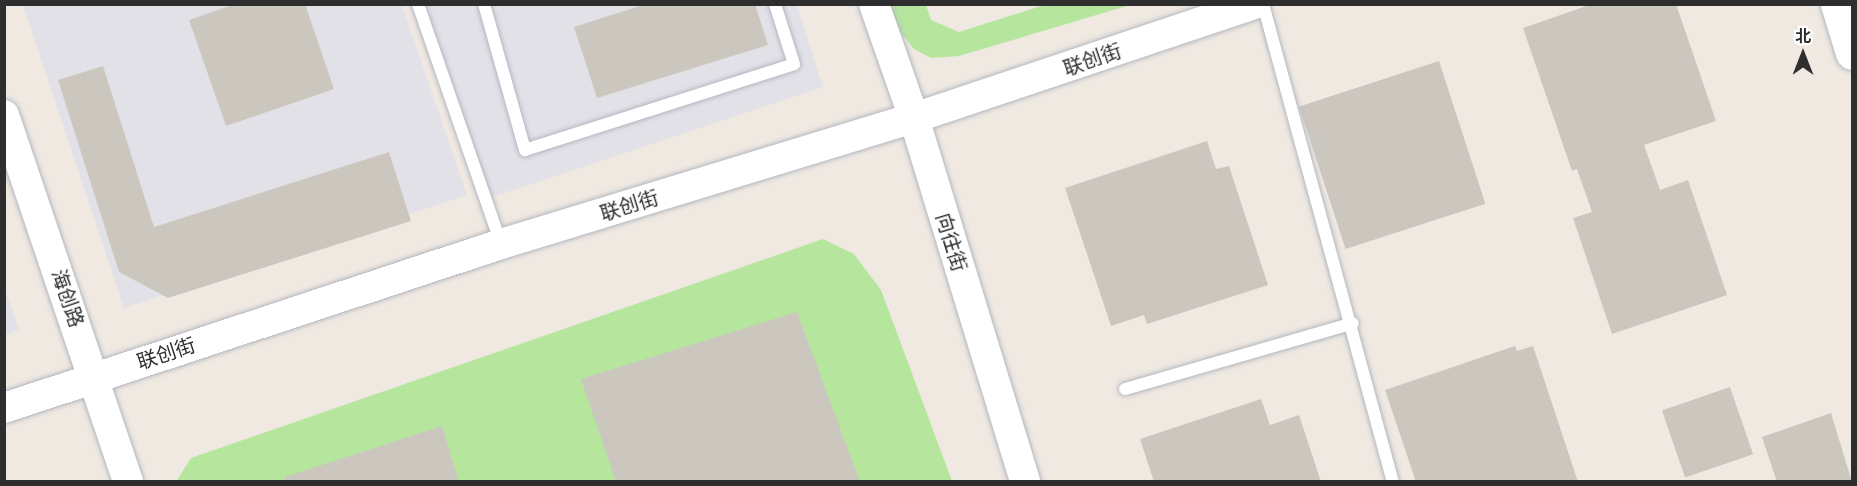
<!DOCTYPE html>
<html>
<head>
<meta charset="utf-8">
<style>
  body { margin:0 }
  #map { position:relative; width:1857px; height:486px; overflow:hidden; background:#efe9e1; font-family:Manrope,"Noto Sans SC",sans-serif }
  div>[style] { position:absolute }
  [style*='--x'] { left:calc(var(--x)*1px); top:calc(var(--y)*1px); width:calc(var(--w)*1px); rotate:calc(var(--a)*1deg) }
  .industrial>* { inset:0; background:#e3e1e8 }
  .green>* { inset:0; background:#b6e59e }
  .building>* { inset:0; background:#cbc7bf; transform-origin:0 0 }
  .roads { filter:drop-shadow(0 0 2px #b4b7c1) drop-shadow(0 0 2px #b4b7c1) }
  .service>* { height:12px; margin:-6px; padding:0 6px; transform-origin:6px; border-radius:6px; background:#fff }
  .tertiary>* { height:30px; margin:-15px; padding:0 15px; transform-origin:15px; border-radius:15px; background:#fff }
  .secondary>* { height:33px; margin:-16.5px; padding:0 16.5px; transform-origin:16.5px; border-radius:16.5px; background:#fff }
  span { translate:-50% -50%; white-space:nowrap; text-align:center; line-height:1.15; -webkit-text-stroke:6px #fff; paint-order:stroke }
  .street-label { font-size:20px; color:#2e2e2e }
  .frame { position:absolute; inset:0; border:6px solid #2e2e2e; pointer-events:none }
  .north { position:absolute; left:1773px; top:24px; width:60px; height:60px; -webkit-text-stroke:4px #fff; paint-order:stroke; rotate:0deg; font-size:16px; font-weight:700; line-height:24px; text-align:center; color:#2e2e2e }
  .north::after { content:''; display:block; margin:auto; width:21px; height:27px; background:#2e2e2e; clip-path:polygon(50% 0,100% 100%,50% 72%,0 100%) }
</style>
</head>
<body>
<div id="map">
  <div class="industrial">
    <i style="clip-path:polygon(23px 5px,402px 5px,467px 195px,124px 308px)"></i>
    <i style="clip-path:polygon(420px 5px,797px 5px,823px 87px,483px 200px)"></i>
    <i style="clip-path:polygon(4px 285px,19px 330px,5px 335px,4px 335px)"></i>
  </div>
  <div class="green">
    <i style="clip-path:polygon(888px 5px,926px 5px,931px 20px,959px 32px,1044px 5px,1130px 5px,959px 56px,931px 58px,914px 49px,896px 27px)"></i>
    <i style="clip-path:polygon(823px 239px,854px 254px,881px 290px,952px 481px,176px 482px,191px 458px)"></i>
  </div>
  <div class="building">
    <i style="clip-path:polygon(235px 4px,305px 4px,334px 89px,226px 126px,189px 20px)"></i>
    <i style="clip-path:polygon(646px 4px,755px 4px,768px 45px,597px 98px,574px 27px)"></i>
    <i style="clip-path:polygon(1592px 4px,1676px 4px,1716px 121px,1644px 145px,1660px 190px,1688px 180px,1727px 295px,1612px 334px,1573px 218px,1592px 212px,1577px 169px,1572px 171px,1523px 28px)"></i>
    <i style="left:1439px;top:61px;width:150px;height:147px;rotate:72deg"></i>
    <i style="clip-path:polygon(103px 66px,154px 227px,389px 152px,411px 221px,168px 298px,119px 272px,58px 80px)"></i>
    <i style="clip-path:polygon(1207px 141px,1216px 169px,1229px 166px,1268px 285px,1147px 324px,1144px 315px,1111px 326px,1065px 188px)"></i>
    <i style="clip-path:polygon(797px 312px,860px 482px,616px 482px,581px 379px)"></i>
    <i style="clip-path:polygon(1515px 346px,1517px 351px,1533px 346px,1578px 482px,1416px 482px,1385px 390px)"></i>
    <i style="left:1730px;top:387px;width:71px;height:72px;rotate:71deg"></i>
    <i style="clip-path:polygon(1261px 399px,1270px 425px,1299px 415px,1321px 482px,1154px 482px,1140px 439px)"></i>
    <i style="clip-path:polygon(1831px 413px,1852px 482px,1777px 482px,1762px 437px)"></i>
    <i style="clip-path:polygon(442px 426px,459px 482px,286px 482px,285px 477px)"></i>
  </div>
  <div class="roads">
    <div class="service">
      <i style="--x:418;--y:4;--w:254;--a:70.9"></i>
      <i style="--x:484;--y:4;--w:152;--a:74.3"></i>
      <i style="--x:525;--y:150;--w:282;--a:-17.7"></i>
      <i style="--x:794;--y:64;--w:63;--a:-107.6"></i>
      <i style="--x:1263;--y:4;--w:495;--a:74.8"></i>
      <i style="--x:1125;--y:389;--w:237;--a:-16.1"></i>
    </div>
    <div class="tertiary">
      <i style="--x:874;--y:4;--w:121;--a:70.7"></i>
      <i style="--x:914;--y:118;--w:381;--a:73"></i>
      <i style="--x:4;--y:115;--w:387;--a:71.3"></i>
      <i style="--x:4;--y:408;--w:523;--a:-18.26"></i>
      <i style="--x:501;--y:244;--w:432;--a:-17"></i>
      <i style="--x:914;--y:118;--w:359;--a:-18.5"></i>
    </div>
    <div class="secondary">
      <i style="--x:1837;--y:4;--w:51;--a:73"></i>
    </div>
  </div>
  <div class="street-label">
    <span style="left:1092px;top:59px;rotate:-19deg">联创街</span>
    <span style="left:629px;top:205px;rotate:-17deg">联创街</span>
    <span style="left:952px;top:242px;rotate:73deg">向往街</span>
    <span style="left:68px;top:298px;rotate:71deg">海创路</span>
    <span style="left:166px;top:353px;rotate:-18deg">联创街</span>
  </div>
  <div class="frame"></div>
  <div class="north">北</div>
</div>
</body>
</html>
